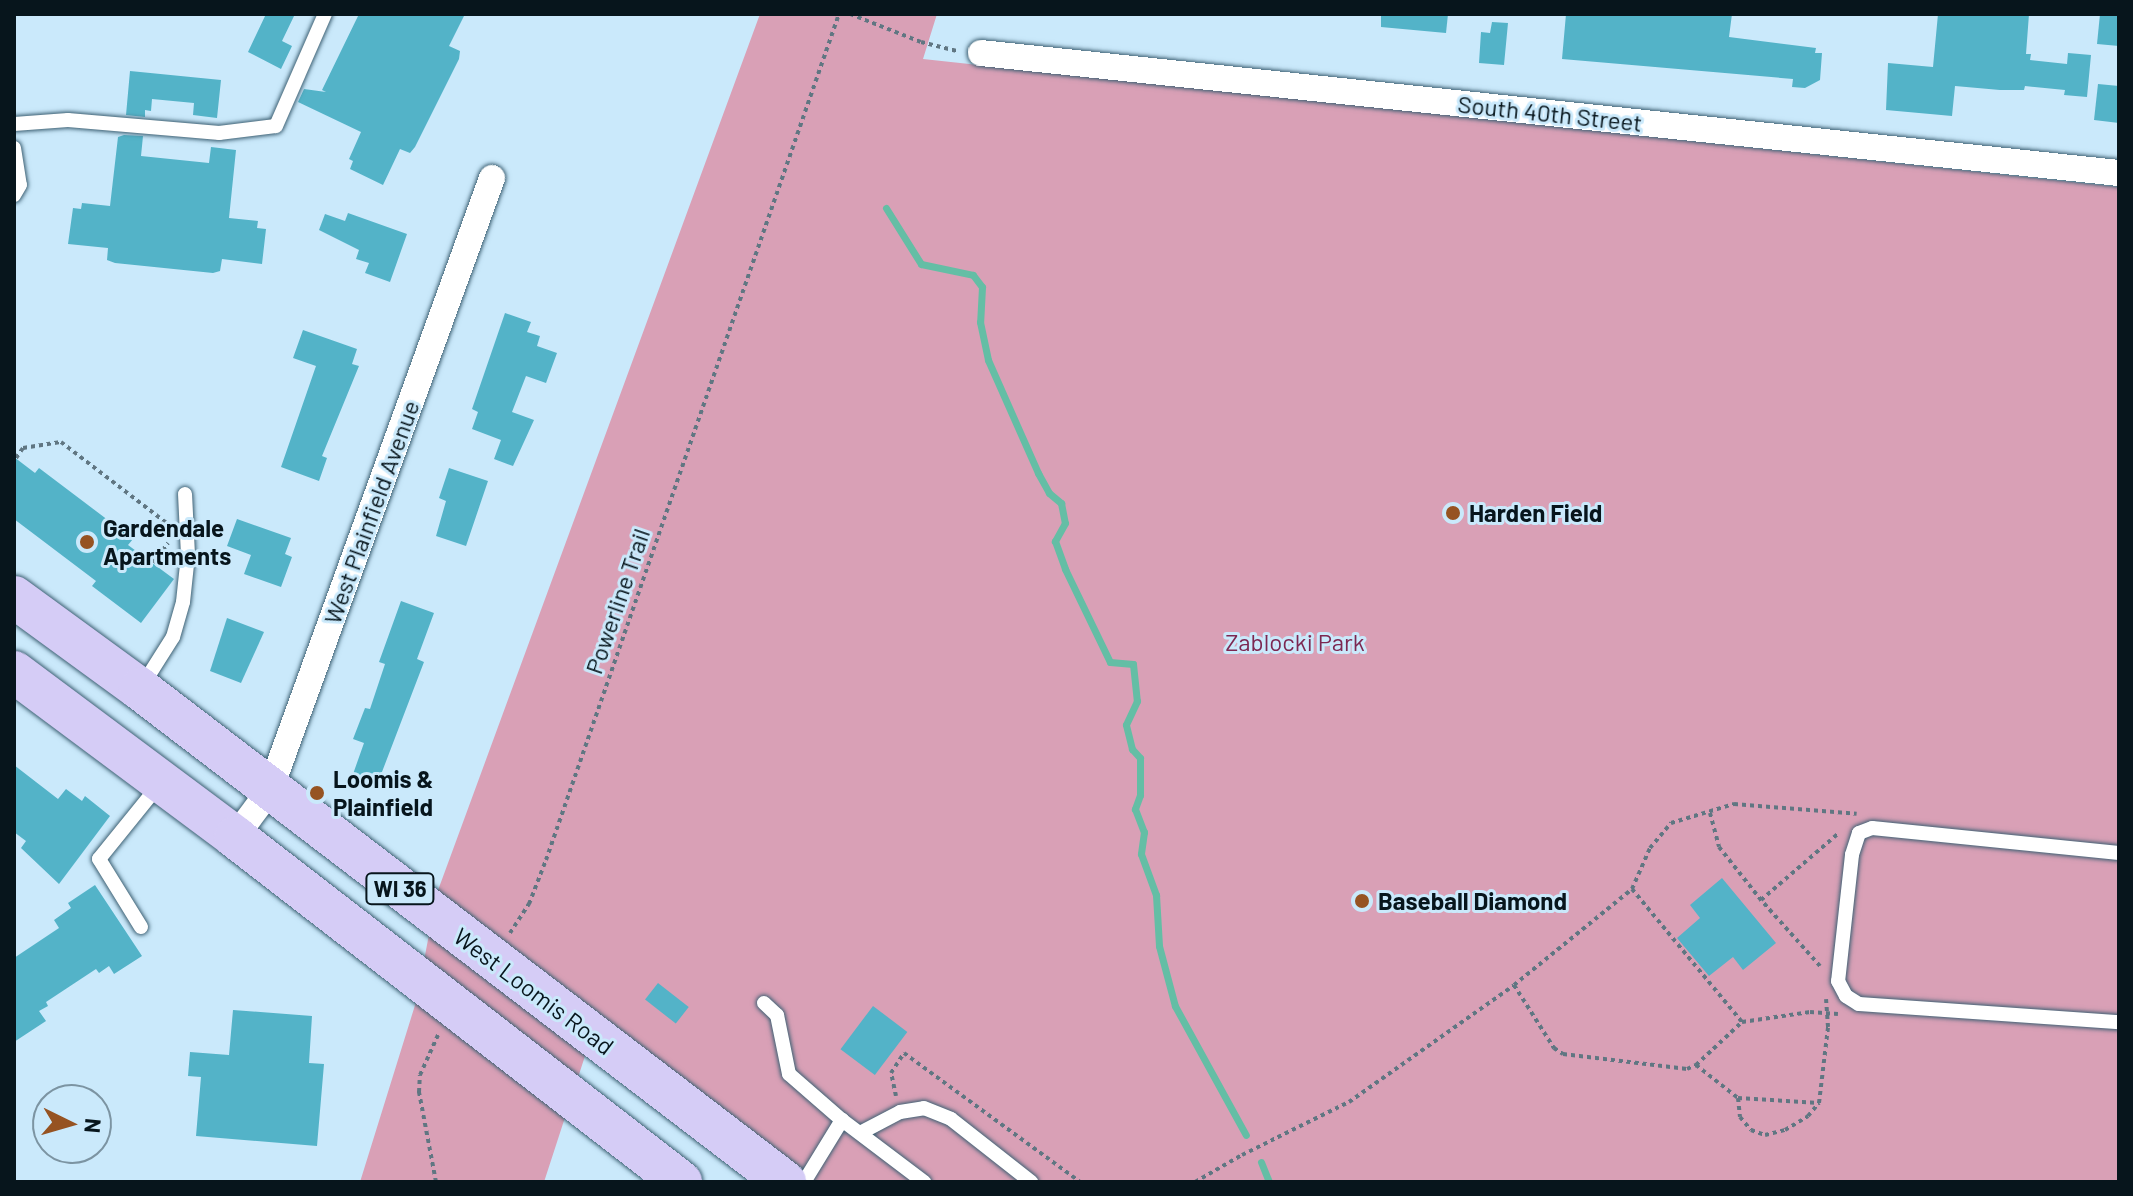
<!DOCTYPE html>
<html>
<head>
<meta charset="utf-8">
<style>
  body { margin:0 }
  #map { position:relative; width:2133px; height:1196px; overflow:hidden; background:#cae9fb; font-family:Barlow,sans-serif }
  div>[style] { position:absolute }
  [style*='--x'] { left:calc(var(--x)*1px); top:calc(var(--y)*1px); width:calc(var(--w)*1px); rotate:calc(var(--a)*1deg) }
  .green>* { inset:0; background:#d9a0b6 }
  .stream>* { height:7px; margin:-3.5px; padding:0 3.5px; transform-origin:3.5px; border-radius:3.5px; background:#64bea5 }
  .building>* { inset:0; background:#53b3c8; transform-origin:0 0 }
  .path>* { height:4px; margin-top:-2px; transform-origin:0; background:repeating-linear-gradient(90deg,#607682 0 4px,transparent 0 8px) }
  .roads { filter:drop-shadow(0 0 2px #3e6174) drop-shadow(0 0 2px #3e6174) }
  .lane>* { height:14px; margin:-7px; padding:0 7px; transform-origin:7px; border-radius:7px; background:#fff }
  .street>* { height:26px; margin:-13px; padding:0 13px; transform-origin:13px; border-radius:13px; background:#fff }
  .primary>* { height:42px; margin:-21px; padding:0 21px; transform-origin:21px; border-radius:21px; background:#d5ccf6 }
  .dots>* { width:22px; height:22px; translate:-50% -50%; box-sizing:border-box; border:4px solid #cae9fb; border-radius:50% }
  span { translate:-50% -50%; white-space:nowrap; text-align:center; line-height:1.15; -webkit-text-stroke:6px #cae9fb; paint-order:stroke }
  .shield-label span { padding:2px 6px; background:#cae9fb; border:2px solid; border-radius:6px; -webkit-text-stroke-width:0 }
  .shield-label { font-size:22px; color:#07151c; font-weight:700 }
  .street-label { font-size:24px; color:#07151c }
  .poi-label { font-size:24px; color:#07151c; font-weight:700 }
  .left { translate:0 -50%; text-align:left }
  .park-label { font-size:24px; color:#7c2751 }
  .frame { position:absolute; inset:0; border:16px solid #07151c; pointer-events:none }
  .north { position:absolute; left:32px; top:1084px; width:80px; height:80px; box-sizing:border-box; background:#cae9fb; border:2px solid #7c94a2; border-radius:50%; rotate:95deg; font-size:22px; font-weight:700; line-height:32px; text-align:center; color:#07151c }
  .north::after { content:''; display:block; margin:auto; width:28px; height:36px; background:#965322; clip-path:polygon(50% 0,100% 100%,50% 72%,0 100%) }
</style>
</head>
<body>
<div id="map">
  <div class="green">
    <i style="clip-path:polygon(760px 14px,937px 14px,923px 59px,2119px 187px,2119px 1182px,816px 1182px,598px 1016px,544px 1182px,360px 1182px,416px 1002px,437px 893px)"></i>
  </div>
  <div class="stream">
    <i style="--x:886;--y:208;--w:66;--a:58"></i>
    <i style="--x:921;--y:264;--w:53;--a:11.9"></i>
    <i style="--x:973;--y:275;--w:15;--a:53"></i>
    <i style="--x:982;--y:287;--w:35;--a:93"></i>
    <i style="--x:980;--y:322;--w:39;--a:78"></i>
    <i style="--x:988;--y:360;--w:124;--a:66.1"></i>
    <i style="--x:1038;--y:473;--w:23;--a:61"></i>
    <i style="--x:1049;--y:493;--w:16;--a:40"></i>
    <i style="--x:1061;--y:503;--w:20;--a:79"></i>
    <i style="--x:1065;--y:523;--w:21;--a:119"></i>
    <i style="--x:1055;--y:541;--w:30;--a:70"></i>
    <i style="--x:1065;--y:569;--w:103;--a:64.2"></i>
    <i style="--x:1110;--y:662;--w:23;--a:5"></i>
    <i style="--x:1133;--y:664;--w:37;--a:84"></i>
    <i style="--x:1137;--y:701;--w:26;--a:115"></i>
    <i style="--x:1126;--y:725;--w:25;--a:76"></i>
    <i style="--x:1132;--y:749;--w:12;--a:48"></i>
    <i style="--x:1140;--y:758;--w:37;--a:90"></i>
    <i style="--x:1140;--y:795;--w:15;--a:110"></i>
    <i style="--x:1135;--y:809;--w:25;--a:69"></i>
    <i style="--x:1144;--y:832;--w:22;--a:98"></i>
    <i style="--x:1141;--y:854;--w:44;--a:69.9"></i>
    <i style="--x:1156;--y:895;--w:51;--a:86.6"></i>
    <i style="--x:1159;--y:946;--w:62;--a:75.1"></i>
    <i style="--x:1175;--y:1006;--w:147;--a:61.2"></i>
    <i style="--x:1261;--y:1162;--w:22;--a:68"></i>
  </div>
  <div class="building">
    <i style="clip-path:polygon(266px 14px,295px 14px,282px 41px,292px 46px,281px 69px,248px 52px)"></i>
    <i style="clip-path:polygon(359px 14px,465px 14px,449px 46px,460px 51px,459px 59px,415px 147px,410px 153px,400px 149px,383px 185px,350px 169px,353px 161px,349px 159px,361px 132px,298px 102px,304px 89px,326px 92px,322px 90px)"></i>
    <i style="clip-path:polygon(1381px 14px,1448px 14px,1446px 33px,1381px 27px)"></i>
    <i style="clip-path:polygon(1566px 14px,1732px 14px,1729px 37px,1816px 48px,1815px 53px,1822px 53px,1820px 80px,1805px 88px,1792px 87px,1793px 79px,1562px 59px)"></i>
    <i style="clip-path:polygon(1938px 14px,2029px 14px,2026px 54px,2031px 54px,2030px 60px,2067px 64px,2068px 53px,2091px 55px,2087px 97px,2064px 95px,2065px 90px,2025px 86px,2024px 90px,2000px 90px,1955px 86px,1952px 116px,1886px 110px,1888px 63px,1933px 67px)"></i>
    <i style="clip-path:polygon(2100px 14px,2119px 14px,2119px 46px,2097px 44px)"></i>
    <i style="clip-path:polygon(1492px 22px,1508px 23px,1504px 65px,1479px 63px,1481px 32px,1490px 33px)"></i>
    <i style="clip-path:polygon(130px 71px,221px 80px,217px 118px,193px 115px,194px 103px,152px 99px,151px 111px,145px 110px,145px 117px,126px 115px)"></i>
    <i style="clip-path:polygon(2098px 84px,2119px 86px,2119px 123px,2094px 120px)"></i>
    <i style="clip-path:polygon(124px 135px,143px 136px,141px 156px,209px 163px,211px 147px,236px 150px,229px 218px,258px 221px,257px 228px,266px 229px,262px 264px,222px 259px,220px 271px,213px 273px,115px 263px,107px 260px,108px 248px,68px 244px,73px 208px,81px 209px,82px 203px,110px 206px,118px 137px)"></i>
    <i style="clip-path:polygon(348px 213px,407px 234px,390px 282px,365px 273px,369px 263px,356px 259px,359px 250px,319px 230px,325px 214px,345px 221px)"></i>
    <i style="clip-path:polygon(505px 313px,531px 322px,527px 332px,540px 336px,537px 346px,557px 353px,546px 383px,526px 376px,512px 412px,534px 420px,513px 466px,494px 459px,501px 440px,472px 429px,478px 412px,472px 409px)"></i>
    <i style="clip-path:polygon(303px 330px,357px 349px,352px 364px,359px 366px,322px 456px,327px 458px,319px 481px,281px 467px,316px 366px,293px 358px)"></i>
    <i style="clip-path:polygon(14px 457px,35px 473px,39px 468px,133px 539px,128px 545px,174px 579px,141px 623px,92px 586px,96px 581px,14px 519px)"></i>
    <i style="clip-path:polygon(449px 468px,488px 481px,466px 546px,436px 536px,446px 501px,439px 498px)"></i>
    <i style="clip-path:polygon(237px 519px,291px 538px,285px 554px,292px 557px,281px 587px,244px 574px,251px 555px,227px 546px)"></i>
    <i style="clip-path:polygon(401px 601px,434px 613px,417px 659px,424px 662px,377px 785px,352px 777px,364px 743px,353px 739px,365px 708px,370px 709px,385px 664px,379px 662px)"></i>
    <i style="clip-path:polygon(227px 618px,264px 632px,241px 683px,210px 671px)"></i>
    <i style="clip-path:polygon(14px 765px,58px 799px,66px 789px,82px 801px,85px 796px,110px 816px,59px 884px,21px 848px,26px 841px,14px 832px)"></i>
    <i style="clip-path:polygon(1722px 878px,1776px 943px,1743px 970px,1733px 957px,1709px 976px,1677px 938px,1700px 918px,1690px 905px)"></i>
    <i style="clip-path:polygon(95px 885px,142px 956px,114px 974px,109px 966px,99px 973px,96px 969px,46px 1002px,48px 1006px,39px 1011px,46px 1021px,14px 1042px,14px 958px,59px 928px,54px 920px,71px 908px,68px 903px)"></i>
    <i style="left:658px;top:983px;width:39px;height:21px;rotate:38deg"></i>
    <i style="left:873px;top:1006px;width:43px;height:54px;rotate:37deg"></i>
    <i style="clip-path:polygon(233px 1010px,312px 1016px,309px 1063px,324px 1064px,317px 1146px,196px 1136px,201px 1077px,188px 1076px,190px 1052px,229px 1055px)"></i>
  </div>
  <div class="path">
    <i style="--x:850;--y:14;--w:76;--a:21.5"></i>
    <i style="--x:921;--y:42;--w:38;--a:14"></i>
    <i style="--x:16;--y:458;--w:12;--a:-55"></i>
    <i style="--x:23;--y:448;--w:38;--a:-9"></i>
    <i style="--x:61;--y:442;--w:136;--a:37.5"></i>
    <i style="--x:153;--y:563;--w:25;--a:-53"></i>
    <i style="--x:1710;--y:813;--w:35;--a:75"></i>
    <i style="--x:1719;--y:847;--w:68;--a:51.6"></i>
    <i style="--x:1632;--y:889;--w:173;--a:50.4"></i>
    <i style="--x:510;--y:933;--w:35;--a:-57"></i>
    <i style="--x:529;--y:904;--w:47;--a:-68.9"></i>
    <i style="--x:546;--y:860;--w:895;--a:-70.9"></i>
    <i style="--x:1820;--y:966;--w:89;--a:-131.8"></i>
    <i style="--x:1761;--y:900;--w:103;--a:-40.7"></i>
    <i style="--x:1514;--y:985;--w:152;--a:-39.1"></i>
    <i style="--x:1632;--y:889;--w:45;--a:-66.3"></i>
    <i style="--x:1650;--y:848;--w:33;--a:-50"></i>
    <i style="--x:1671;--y:823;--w:66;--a:-16.8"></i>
    <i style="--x:1734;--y:804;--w:123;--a:4.6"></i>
    <i style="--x:1696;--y:1065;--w:53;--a:38.2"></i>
    <i style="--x:1738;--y:1098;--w:19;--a:84"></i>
    <i style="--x:1740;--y:1117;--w:17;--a:50"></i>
    <i style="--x:1751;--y:1130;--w:15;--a:20"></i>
    <i style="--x:1765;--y:1135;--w:21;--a:-14"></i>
    <i style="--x:1785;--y:1130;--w:27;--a:-31"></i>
    <i style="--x:1808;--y:1116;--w:17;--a:-50"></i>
    <i style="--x:1819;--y:1103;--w:77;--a:-83.2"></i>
    <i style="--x:1828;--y:1027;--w:28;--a:-94"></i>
    <i style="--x:896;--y:1096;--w:24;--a:-102"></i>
    <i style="--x:891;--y:1073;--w:24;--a:-57"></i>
    <i style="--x:904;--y:1053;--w:218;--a:36.2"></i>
    <i style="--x:1738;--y:1098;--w:81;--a:3.5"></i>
    <i style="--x:436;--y:1182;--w:92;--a:-100.7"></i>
    <i style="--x:419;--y:1092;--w:17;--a:-87"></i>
    <i style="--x:420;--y:1075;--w:44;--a:-65.8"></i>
    <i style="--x:1195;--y:1182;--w:54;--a:-29.9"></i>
    <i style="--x:1242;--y:1155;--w:119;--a:-26.4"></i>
    <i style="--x:1349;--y:1102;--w:202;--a:-35.3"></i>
    <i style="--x:1514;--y:985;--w:75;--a:57.6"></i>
    <i style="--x:1554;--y:1048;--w:11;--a:34"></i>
    <i style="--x:1563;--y:1054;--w:125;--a:6.9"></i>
    <i style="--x:1687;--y:1069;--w:10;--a:-24"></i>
    <i style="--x:1696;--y:1065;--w:63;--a:-43.1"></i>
    <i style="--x:1742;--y:1022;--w:69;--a:-8.4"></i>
    <i style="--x:1810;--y:1012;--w:28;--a:4"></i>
  </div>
  <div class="roads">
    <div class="lane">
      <i style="--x:14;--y:124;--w:54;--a:-4.2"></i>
      <i style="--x:68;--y:120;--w:152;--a:4.9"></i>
      <i style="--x:219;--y:133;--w:57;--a:-7"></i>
      <i style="--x:276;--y:126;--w:122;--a:-66.4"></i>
      <i style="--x:14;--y:148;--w:37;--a:81"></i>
      <i style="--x:20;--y:185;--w:12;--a:121"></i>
      <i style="--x:142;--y:686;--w:58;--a:-57.7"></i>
      <i style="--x:173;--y:637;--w:36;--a:-74"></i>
      <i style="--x:183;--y:602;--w:47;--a:-83.9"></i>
      <i style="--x:188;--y:555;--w:61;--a:-92.8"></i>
      <i style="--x:2119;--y:853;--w:248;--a:-174.2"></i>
      <i style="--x:1872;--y:828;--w:14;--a:159"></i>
      <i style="--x:1859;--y:833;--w:23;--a:108"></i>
      <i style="--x:1852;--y:855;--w:127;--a:96.3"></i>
      <i style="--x:1838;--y:981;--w:17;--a:62"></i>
      <i style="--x:1846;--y:996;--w:15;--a:32"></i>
      <i style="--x:1859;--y:1004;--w:261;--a:4"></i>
      <i style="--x:141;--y:927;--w:80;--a:-121.7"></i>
      <i style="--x:99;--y:859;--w:95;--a:-51"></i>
      <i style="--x:764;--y:1003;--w:18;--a:43"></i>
      <i style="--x:777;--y:1015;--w:60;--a:78.5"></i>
      <i style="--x:789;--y:1074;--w:70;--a:41"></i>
      <i style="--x:860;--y:1133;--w:45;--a:-27.7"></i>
      <i style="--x:900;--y:1112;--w:24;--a:-9"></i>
      <i style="--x:924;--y:1108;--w:29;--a:22"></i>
      <i style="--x:951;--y:1119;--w:102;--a:38.2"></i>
      <i style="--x:804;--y:1182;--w:73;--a:-58.5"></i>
      <i style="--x:842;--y:1120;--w:103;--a:37.1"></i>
    </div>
    <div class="street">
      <i style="--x:981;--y:53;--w:1144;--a:6.02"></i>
      <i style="--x:235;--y:837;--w:59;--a:-53.3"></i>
      <i style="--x:270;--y:790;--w:651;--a:-70.06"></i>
    </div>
    <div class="primary">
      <i style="--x:14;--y:597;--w:156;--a:36.1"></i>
      <i style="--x:140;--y:689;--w:812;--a:37.39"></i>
      <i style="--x:14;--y:672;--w:276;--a:36.7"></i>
      <i style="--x:235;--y:837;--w:564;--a:37.72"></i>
    </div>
  </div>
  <div class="dots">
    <i style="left:1453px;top:513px;background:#965322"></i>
    <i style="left:87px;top:542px;background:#965322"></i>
    <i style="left:317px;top:793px;background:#965322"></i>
    <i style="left:1362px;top:901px;background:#965322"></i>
  </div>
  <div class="shield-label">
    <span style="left:400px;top:889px">WI 36</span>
  </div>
  <div class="street-label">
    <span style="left:1550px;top:113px;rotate:6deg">South 40th Street</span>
    <span style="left:371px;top:512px;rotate:-70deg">West Plainfield Avenue</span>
    <span style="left:617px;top:601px;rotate:-71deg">Powerline Trail</span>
    <span style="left:534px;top:991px;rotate:37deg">West Loomis Road</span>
  </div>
  <div class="poi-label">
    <span class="left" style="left:1469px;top:513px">Harden Field</span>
    <span class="left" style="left:103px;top:542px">Gardendale<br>Apartments</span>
    <span class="left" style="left:333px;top:793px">Loomis &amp;<br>Plainfield</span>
    <span class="left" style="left:1378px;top:901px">Baseball Diamond</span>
  </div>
  <div class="park-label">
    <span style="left:1295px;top:642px">Zablocki Park</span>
  </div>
  <div class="frame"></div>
  <div class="north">N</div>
</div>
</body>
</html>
